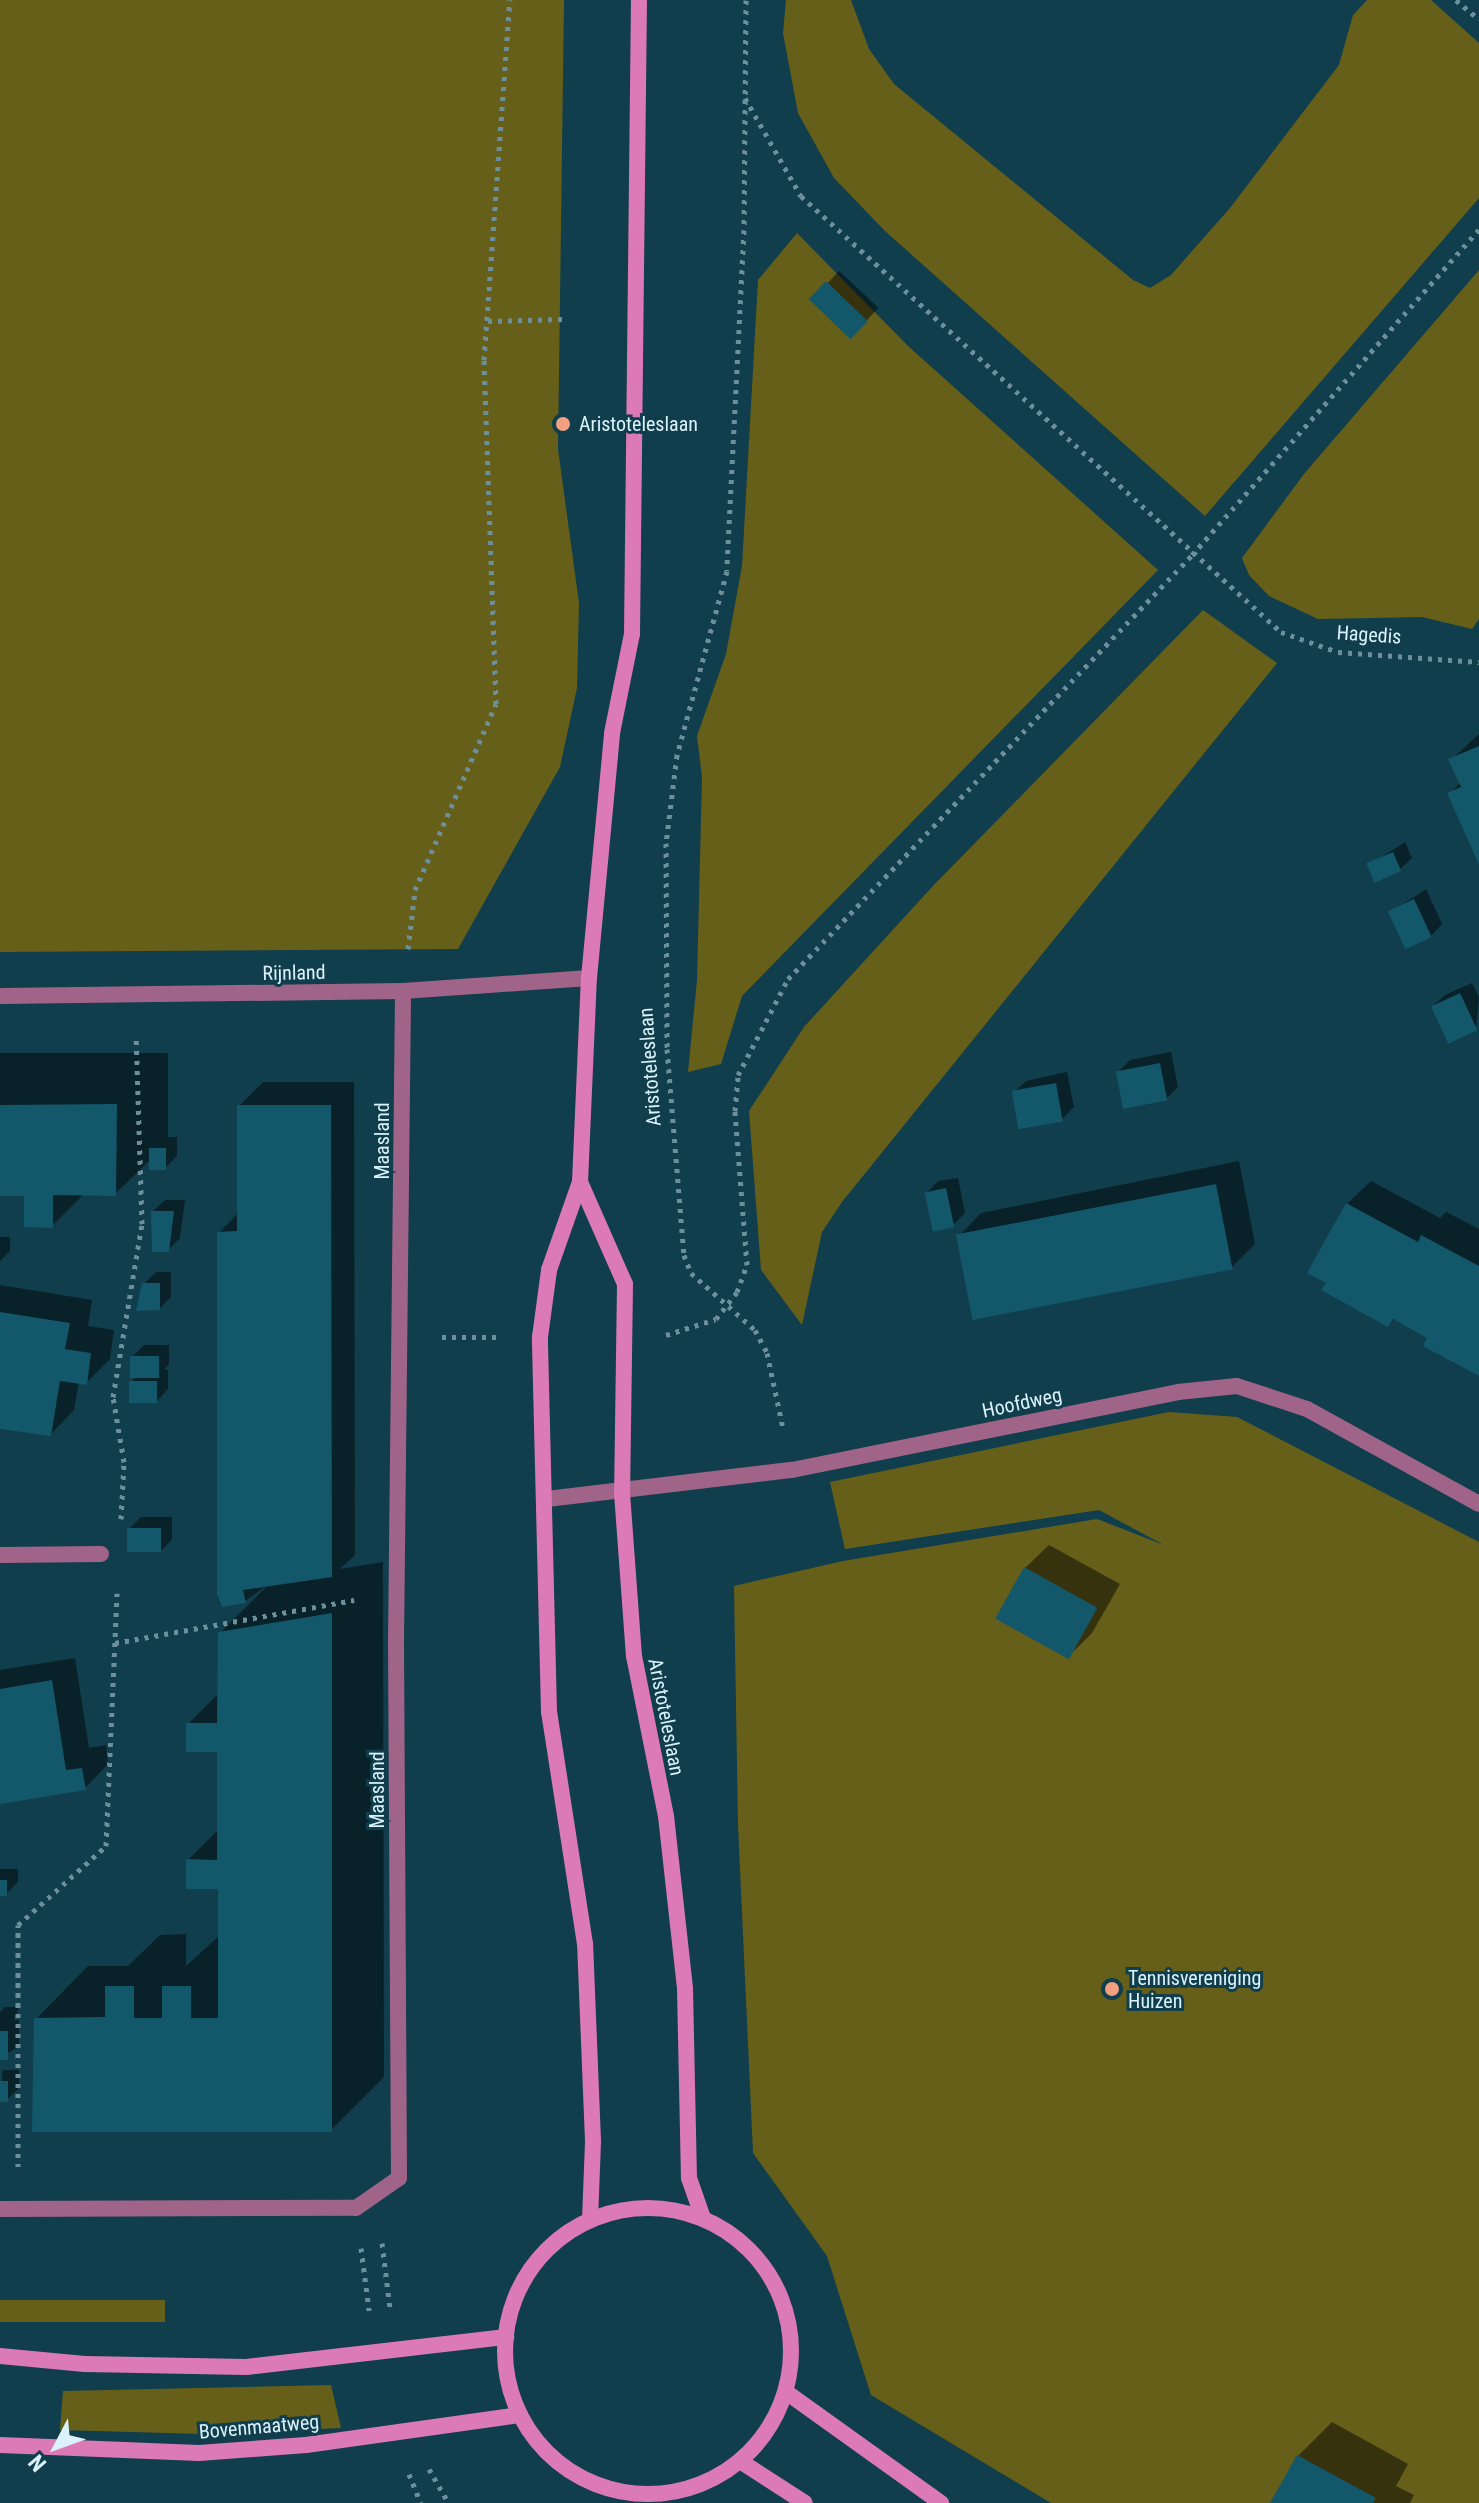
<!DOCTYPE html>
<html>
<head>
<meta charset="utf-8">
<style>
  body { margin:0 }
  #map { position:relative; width:1479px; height:2503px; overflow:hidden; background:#113e4c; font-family:"Roboto Condensed",sans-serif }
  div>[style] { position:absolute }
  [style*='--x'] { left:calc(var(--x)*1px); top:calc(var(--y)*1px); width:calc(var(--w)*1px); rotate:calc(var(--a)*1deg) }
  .green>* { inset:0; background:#665f1a; transform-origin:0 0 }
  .shadow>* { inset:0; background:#0007; transform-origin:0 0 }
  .building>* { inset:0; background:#13576b; transform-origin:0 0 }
  .path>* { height:5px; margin-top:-2.5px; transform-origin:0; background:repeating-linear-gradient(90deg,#6c8f9b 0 4px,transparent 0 10px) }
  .lane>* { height:16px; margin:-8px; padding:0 8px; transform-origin:8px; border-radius:8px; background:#a16489 }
  .street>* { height:16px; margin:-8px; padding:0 8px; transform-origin:8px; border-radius:8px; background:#a16489 }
  .secondary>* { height:16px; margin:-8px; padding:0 8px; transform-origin:8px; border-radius:8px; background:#dc7ab7 }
  .secondary>.ring { margin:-8px; padding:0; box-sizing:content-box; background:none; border:16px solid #dc7ab7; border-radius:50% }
  .dots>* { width:22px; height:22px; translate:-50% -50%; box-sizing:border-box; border:4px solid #113e4c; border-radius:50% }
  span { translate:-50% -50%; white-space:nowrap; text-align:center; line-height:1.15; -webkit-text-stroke:6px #113e4c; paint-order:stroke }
  .poi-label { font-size:20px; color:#dbf2fb }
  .left { translate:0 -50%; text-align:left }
  .street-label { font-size:20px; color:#dbf2fb }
  .north { position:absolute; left:16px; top:2407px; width:80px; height:80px; -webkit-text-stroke:6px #113e4c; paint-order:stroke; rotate:229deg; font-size:22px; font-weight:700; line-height:32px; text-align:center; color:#dbf2fb }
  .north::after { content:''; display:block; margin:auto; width:28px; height:36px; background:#dbf2fb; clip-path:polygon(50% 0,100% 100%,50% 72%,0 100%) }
</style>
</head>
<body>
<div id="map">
  <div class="green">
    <i style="clip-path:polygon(0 0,564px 0,558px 449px,579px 603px,577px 688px,560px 767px,458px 949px,0 952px)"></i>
    <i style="clip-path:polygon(786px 0,851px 0,869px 49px,894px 84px,1133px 280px,1150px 288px,1171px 275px,1230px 208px,1339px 65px,1353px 15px,1367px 0,1431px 0,1479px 43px,1479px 198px,1205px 516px,885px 231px,834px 178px,798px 113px,783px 33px)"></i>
    <i style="clip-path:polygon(797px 233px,908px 346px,1158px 570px,742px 996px,721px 1064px,688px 1072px,697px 980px,702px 777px,697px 736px,726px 654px,742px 566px,758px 280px)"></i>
    <i style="clip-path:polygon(1479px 270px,1479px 619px,1472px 629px,1422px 617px,1318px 619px,1269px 596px,1249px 575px,1242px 558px,1304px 474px)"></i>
    <i style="clip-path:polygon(1203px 610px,1277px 663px,842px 1202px,822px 1232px,802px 1325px,761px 1270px,749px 1111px,804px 1027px,932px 887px)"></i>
    <i style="clip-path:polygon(1169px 1412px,1237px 1417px,1479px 1542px,1479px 2503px,1051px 2503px,871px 2395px,827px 2256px,753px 2153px,738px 1825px,734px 1586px,843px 1561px,1097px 1519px,1164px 1545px,1099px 1510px,845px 1549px,830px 1482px)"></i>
    <i style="left:0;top:2300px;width:165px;height:22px"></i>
    <i style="clip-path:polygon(331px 2385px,341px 2428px,203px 2434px,60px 2430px,63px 2391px)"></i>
  </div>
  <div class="shadow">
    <i style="left:839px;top:271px;width:54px;height:39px;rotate:43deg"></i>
    <i style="clip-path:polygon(1479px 734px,1479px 860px,1449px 794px,1461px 782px,1451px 760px)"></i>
    <i style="clip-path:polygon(1405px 842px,1412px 858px,1400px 869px,1369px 865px)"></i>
    <i style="clip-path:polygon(1426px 889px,1442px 924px,1431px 936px,1391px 912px)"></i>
    <i style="clip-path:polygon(1472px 983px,1479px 997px,1476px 1029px,1433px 1006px,1445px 995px)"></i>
    <i style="clip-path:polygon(1171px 1052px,1178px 1087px,1166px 1099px,1118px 1072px,1130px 1060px)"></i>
    <i style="clip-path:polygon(0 1053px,168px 1053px,168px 1137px,177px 1137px,177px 1156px,165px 1168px,152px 1158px,115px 1194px,84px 1194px,52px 1226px,26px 1194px,0 1194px)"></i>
    <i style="clip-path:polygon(1067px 1072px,1074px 1107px,1062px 1119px,1014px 1092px,1026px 1081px)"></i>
    <i style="clip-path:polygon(263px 1082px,354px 1082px,355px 1555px,340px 1569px,383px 1562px,384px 2077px,331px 2130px,36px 2019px,88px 1966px,128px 1966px,160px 1935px,186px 1934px,186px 1966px,220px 1935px,220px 1887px,188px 1860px,219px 1829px,219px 1750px,188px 1724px,219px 1693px,220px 1633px,269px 1584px,245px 1601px,219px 1594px,219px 1233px,239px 1212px,239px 1106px)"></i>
    <i style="clip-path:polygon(1239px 1161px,1255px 1244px,1231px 1268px,958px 1237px,981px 1213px)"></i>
    <i style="clip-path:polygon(958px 1178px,965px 1213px,953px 1225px,927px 1193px,938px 1181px)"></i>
    <i style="clip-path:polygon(1371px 1181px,1440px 1218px,1446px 1212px,1479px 1229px,1479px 1374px,1430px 1337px,1395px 1318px,1388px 1325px,1329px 1282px,1347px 1204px)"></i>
    <i style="clip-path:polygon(165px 1200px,185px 1200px,180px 1238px,168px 1250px,153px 1211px)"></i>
    <i style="clip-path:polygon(0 1237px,10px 1237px,10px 1251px,0 1261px)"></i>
    <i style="clip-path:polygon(156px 1272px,171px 1272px,171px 1297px,160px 1308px,144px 1284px)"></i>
    <i style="clip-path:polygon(0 1285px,92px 1300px,88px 1326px,114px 1330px,110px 1359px,86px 1383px,79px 1382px,74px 1410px,51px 1434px,0 1426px)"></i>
    <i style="clip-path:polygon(144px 1345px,169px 1345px,169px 1364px,164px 1370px,168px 1370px,168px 1389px,157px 1401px,131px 1382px,137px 1376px,132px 1357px)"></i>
    <i style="clip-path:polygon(141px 1517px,172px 1517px,172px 1539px,161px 1551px,129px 1529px)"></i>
    <i style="clip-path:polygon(1049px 1545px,1120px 1584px,1092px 1633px,1069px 1656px,1025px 1568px)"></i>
    <i style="clip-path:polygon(75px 1658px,89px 1748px,106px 1745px,108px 1764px,85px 1788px,0 1802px,0 1670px)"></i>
    <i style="clip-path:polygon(0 1869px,18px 1869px,18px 1882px,6px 1894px,0 1894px)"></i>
    <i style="clip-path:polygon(5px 2007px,19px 2007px,14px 2020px,19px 2020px,19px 2046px,0 2058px,0 2012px)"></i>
    <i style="clip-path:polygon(3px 2070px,19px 2070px,19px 2088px,7px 2100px,0 2100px)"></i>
    <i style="clip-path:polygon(1332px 2422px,1408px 2464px,1396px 2486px,1414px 2495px,1410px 2503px,1273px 2503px,1298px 2456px)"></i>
  </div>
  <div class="building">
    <i style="left:826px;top:281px;width:58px;height:25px;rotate:44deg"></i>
    <i style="clip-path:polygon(1479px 746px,1479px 865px,1447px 793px,1461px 787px,1448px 759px)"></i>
    <i style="left:1393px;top:852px;width:21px;height:29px;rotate:67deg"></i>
    <i style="left:1414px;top:899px;width:42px;height:29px;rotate:65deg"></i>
    <i style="left:1460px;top:993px;width:41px;height:32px;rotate:65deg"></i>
    <i style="left:1160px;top:1063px;width:38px;height:45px;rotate:79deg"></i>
    <i style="left:1056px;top:1083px;width:39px;height:45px;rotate:80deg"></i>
    <i style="clip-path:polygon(117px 1104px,116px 1196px,53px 1195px,53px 1228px,24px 1227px,24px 1196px,0 1196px,0 1105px)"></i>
    <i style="clip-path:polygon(237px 1105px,331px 1105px,332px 1577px,243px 1590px,246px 1603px,222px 1607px,217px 1594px,217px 1232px,237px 1231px)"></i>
    <i style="left:149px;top:1148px;width:17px;height:22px"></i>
    <i style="left:1216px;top:1184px;width:87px;height:265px;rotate:79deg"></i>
    <i style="left:946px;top:1188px;width:40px;height:22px;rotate:78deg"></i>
    <i style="clip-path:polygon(1346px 1203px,1418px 1242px,1421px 1235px,1479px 1266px,1479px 1376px,1423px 1346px,1427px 1338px,1393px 1319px,1388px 1327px,1321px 1290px,1326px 1283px,1307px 1273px)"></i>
    <i style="clip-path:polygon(151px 1211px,174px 1211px,169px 1252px,152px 1252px)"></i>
    <i style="clip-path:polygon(142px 1283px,160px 1283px,160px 1310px,136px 1311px)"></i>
    <i style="clip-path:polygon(0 1312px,70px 1323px,65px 1349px,91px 1353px,87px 1385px,60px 1381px,51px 1436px,0 1429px)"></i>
    <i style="left:130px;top:1356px;width:29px;height:22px"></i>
    <i style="left:129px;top:1381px;width:28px;height:22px"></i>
    <i style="left:127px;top:1528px;width:34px;height:24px"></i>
    <i style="left:1024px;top:1567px;width:84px;height:59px;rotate:29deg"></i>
    <i style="clip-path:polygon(332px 1613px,332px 2132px,32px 2132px,34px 2018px,105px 2017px,105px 1986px,134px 1986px,134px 2018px,162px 2018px,162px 1986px,191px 1986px,191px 2018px,218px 2018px,218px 1889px,186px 1889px,186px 1859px,217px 1860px,217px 1752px,186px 1752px,186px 1723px,217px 1723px,218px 1632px)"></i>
    <i style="clip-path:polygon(52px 1680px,66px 1770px,82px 1768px,86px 1790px,0 1804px,0 1689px)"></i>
    <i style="left:0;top:1880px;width:7px;height:16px"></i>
    <i style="left:8px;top:2031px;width:29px;height:8px;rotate:90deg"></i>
    <i style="left:0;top:2081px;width:8px;height:21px"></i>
    <i style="clip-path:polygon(1297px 2455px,1376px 2498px,1373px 2503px,1270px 2503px)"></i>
  </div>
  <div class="path">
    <i style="--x:746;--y:0;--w:230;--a:90.5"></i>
    <i style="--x:744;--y:230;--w:341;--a:92.9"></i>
    <i style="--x:727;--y:571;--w:191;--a:105.2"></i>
    <i style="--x:677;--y:755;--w:89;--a:97.1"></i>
    <i style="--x:666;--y:843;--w:206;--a:89.7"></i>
    <i style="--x:667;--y:1049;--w:207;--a:85.3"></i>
    <i style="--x:684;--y:1255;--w:19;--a:69"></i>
    <i style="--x:691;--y:1273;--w:86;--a:41.7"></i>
    <i style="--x:755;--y:1330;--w:26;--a:62"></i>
    <i style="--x:767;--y:1353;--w:77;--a:78"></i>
    <i style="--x:1456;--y:0;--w:30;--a:40"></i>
    <i style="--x:745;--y:98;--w:113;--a:60.3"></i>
    <i style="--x:801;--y:196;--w:648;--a:42.25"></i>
    <i style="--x:1281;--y:632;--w:60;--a:19.3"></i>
    <i style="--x:1338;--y:652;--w:141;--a:4.1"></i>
    <i style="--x:488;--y:321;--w:76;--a:-1.5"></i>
    <i style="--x:408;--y:949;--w:59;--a:-83.2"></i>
    <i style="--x:415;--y:890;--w:203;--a:-66.5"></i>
    <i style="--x:496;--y:704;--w:344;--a:-92"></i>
    <i style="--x:484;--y:360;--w:361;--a:-85.9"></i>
    <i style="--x:666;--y:1335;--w:52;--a:-17.7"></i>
    <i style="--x:716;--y:1319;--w:34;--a:-52"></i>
    <i style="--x:737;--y:1292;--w:29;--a:-70"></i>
    <i style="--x:747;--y:1265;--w:154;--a:-94.5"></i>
    <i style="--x:735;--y:1111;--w:36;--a:-85"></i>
    <i style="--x:738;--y:1075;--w:108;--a:-62.5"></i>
    <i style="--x:788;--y:979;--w:586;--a:-46.38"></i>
    <i style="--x:1192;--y:555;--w:434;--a:-48.6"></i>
    <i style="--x:442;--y:1337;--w:58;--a:0"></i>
    <i style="--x:121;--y:1519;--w:57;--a:-87"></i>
    <i style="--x:124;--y:1462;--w:66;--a:-99.6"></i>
    <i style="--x:113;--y:1397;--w:175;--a:-80.5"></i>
    <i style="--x:142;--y:1224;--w:187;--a:-91.8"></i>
    <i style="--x:115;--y:1643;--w:243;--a:-10.2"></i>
    <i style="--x:18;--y:2167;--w:242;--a:-90"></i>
    <i style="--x:18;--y:1925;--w:118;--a:-41.9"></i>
    <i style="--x:106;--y:1846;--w:253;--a:-87.5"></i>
    <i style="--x:382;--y:2243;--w:65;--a:83"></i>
    <i style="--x:361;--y:2248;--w:63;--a:82.6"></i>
    <i style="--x:429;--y:2469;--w:39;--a:60"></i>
    <i style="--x:409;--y:2474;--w:31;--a:68"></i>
  </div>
  <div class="lane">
    <i style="--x:0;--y:1555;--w:101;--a:-0.6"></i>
  </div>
  <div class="street">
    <i style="--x:0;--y:996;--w:403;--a:-0.7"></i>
    <i style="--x:403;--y:991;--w:186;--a:-4"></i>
    <i style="--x:547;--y:1499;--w:247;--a:-6.8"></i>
    <i style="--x:792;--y:1470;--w:394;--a:-11.4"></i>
    <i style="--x:1178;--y:1392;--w:59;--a:-5.8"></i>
    <i style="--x:1237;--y:1386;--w:74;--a:18.2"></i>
    <i style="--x:1307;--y:1409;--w:196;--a:28.9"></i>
    <i style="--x:0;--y:2209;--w:356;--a:-0.2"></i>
    <i style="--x:356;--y:2208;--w:52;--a:-34.9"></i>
    <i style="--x:399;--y:2178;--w:536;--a:-90.32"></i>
    <i style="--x:396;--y:1642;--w:651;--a:-89.38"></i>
  </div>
  <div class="secondary">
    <i style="--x:580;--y:1182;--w:111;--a:66.2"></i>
    <i style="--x:625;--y:1284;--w:209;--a:90.8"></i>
    <i style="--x:622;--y:1493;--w:163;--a:85.8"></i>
    <i style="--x:634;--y:1656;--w:163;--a:78.7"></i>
    <i style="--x:666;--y:1816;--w:174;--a:83.7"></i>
    <i style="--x:685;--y:1989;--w:189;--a:88.8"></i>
    <i style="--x:689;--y:2178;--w:42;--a:70.7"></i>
    <i class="ring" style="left:505px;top:2208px;width:270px;height:270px"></i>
    <i style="--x:590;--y:2220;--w:79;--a:-87.8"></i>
    <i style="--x:593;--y:2141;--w:197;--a:-92.3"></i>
    <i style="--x:585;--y:1944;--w:235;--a:-98.8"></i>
    <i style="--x:549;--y:1712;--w:375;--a:-91.4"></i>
    <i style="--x:540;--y:1337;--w:68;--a:-82.3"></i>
    <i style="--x:549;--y:1270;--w:93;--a:-70.6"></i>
    <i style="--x:580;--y:1182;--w:204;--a:-87.5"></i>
    <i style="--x:589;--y:978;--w:246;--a:-84.6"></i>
    <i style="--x:612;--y:733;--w:101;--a:-78.6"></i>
    <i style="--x:632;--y:634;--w:634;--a:-89.37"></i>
    <i style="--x:0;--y:2356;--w:85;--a:5.4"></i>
    <i style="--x:85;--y:2364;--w:161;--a:1.1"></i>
    <i style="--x:246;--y:2367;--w:262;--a:-6.6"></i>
    <i style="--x:786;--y:2392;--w:191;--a:35.6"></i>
    <i style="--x:0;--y:2445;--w:199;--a:2.3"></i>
    <i style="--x:199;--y:2453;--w:107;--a:-4.3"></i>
    <i style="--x:306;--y:2445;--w:216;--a:-8"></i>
    <i style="--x:740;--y:2461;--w:77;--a:32.9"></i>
  </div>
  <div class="dots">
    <i style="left:563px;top:424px;background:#f2a07f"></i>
    <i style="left:1112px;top:1989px;background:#f2a07f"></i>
  </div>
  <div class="poi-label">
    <span class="left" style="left:579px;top:424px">Aristoteleslaan</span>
    <span class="left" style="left:1128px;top:1990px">Tennisvereniging<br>Huizen</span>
  </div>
  <div class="street-label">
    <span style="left:1369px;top:635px;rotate:4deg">Hagedis</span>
    <span style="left:294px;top:973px;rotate:-1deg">Rijnland</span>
    <span style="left:650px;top:1067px;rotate:-94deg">Aristoteleslaan</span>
    <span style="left:382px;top:1141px;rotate:-90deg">Maasland</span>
    <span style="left:1022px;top:1403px;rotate:-12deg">Hoofdweg</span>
    <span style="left:666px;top:1717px;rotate:79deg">Aristoteleslaan</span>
    <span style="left:377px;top:1790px;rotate:-90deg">Maasland</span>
    <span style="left:259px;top:2427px;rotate:-5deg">Bovenmaatweg</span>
  </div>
  <div class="north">N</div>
</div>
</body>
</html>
